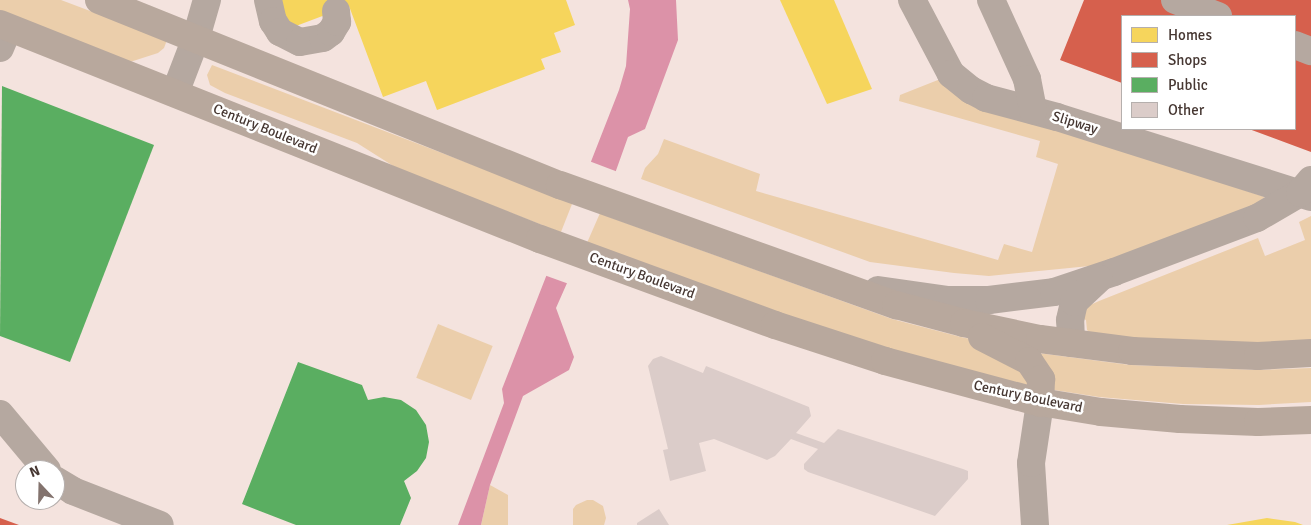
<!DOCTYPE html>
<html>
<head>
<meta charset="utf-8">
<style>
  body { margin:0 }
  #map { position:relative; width:1311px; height:525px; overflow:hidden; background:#f4e3de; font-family:Signika,sans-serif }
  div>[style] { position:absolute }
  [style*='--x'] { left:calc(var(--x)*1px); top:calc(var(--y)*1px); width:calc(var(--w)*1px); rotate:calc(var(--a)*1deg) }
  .green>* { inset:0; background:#ebceab; transform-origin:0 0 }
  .water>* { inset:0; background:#dc92a8 }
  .pier>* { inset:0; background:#f4e3de }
  .homes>* { inset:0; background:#f6d55c }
  .shops>* { inset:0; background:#d6604d }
  .public>* { inset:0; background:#5aae61 }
  .building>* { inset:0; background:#dbccc9 }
  .minor>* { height:28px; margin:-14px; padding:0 14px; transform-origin:14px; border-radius:14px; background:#b5a8a0 }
  .major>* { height:28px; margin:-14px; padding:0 14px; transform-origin:14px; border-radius:14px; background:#b8a89d }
  .minor-bridge>* { height:28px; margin:-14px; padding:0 14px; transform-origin:14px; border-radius:14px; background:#b5a8a0 }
  span { translate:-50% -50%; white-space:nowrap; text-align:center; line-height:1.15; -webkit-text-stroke:5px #fff; paint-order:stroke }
  .street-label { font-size:14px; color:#463732 }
  .legend { position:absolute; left:1121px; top:15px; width:175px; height:115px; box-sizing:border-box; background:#fff; border:1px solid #b5afad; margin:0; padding:6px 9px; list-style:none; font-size:15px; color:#463732 }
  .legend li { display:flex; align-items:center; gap:10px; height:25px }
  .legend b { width:25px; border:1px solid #b5afad }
  .north { position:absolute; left:15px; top:460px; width:50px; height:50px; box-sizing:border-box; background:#fff; border:1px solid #b5afad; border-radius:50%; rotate:339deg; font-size:14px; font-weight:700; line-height:20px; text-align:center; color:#463732 }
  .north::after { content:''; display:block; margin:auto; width:18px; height:22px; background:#83736e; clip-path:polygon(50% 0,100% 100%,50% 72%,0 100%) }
</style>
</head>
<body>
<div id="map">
  <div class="green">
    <i style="clip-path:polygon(0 0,61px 0,167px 40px,164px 48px,158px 53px,130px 62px,0 15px)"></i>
    <i style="clip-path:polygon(212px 65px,612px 218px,892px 319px,961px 337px,1038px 353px,1130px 365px,1258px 370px,1311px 368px,1311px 402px,1259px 405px,1183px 404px,1099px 397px,1035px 387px,952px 371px,778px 317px,398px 169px,357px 143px,225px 93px,210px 85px,207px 75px)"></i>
    <i style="clip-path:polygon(948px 76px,971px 100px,1265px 197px,1253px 206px,1110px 264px,989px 276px,954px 273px,870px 262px,641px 179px,645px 168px,658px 154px,664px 139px,760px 174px,756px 191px,998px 260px,1004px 244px,1032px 252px,1058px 164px,1036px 157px,1040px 141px,899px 101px,900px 95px)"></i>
    <i style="clip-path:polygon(1311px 216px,1311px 342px,1258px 345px,1093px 336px,1087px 330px,1086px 320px,1081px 318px,1088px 306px,1099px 301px,1258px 238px,1265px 256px,1305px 240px,1299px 222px)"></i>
    <i style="left:438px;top:324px;width:59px;height:58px;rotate:22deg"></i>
    <i style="clip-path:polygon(490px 485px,508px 495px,508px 525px,481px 525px)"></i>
    <i style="clip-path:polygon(587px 500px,593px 500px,603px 506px,606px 518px,604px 525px,573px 525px,573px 509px,576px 505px)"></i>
  </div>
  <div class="water">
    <i style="clip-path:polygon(628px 0,676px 0,678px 40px,645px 129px,628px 137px,613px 179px,556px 308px,574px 357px,569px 370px,523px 396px,490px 485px,481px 525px,458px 525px,504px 403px,502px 389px,619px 90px,626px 66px,630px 9px)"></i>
  </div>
  <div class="pier">
    <i style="clip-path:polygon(589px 161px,618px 172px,569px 284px,544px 275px)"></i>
  </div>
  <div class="homes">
    <i style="clip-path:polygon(277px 0,566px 0,575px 25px,554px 33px,561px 52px,541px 59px,545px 69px,437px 110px,426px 81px,383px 97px,349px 6px,288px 29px)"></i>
    <i style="clip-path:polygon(780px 0,834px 0,872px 89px,827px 104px)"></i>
    <i style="clip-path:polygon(1267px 518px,1295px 522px,1303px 525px,1227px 525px)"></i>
  </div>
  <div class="shops">
    <i style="clip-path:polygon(1084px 0,1311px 0,1311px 152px,1249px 129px,1295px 129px,1295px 16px,1122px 16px,1122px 83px,1060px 60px)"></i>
    <i style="clip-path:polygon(0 518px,19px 525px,0 525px)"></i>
  </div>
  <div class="public">
    <i style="clip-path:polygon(2px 86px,154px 145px,70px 362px,0 336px)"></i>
    <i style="clip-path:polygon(298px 362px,362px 385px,368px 400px,384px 397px,401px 400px,416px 410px,426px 425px,429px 442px,426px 458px,417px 471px,404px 481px,411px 498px,400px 525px,296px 525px,242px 504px)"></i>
  </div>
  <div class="building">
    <i style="clip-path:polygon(661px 356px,703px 373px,706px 366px,809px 407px,811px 416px,796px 433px,824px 443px,838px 429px,963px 469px,968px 471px,968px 479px,935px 516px,808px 472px,804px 469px,804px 464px,818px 449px,791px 439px,775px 456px,767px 460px,714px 439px,699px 443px,706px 471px,670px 481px,663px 450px,668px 449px,648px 366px,653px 359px)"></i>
    <i style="clip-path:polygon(659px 509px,669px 525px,637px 525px,637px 523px)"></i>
  </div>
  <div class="minor">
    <i style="--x:268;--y:0;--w:22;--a:77"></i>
    <i style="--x:273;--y:21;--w:13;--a:58"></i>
    <i style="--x:280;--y:32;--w:22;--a:27"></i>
    <i style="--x:300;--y:42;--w:23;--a:-10"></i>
    <i style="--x:323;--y:38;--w:10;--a:-37"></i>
    <i style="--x:331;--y:32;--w:12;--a:-59"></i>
    <i style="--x:337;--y:22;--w:11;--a:-95"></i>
    <i style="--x:912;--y:0;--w:84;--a:62.2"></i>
    <i style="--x:951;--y:74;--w:26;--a:39"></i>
    <i style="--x:971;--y:90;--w:17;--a:28"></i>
    <i style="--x:986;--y:98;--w:73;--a:15"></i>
    <i style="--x:1057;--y:117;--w:266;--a:17.5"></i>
    <i style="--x:991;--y:0;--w:87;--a:65.5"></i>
    <i style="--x:1027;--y:79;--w:32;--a:79"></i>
    <i style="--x:1175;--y:0;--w:46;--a:20.4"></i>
    <i style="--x:1295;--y:45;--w:17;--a:21"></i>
    <i style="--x:0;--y:48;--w:8;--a:-67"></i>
    <i style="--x:175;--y:93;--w:59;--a:-69.1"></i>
    <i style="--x:196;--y:38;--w:40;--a:-74"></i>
    <i style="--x:878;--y:290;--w:71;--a:8.1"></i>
    <i style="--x:948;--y:300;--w:41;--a:0"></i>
    <i style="--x:989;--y:300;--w:65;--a:-7"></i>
    <i style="--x:1054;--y:292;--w:63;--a:-18.4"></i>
    <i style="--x:1114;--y:272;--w:153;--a:-20.7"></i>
    <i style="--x:1071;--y:343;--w:23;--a:-92"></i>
    <i style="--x:1070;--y:320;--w:18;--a:-77"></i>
    <i style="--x:1074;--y:302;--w:34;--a:-43"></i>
    <i style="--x:0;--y:414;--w:73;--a:50"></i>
    <i style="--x:55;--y:480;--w:21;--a:31"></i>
    <i style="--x:73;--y:491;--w:93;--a:21.3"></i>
    <i style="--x:1035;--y:525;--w:62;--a:-93.7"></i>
    <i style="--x:1031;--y:463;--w:61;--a:-81.5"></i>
  </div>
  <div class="major">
    <i style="--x:99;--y:0;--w:497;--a:21.9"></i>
    <i style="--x:560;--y:185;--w:357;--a:19.7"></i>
    <i style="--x:896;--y:305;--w:70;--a:14.8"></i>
    <i style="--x:964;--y:323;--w:78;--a:11.9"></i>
    <i style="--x:1040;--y:339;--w:93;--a:7.4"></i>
    <i style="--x:1132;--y:351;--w:126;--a:2.3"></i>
    <i style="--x:1258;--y:356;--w:53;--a:-3.2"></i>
    <i style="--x:0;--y:24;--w:581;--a:21.71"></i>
    <i style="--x:540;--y:239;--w:250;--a:20.1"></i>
    <i style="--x:775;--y:325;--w:116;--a:18.1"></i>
    <i style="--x:885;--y:361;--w:154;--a:15"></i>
    <i style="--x:1034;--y:401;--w:68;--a:9.3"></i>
    <i style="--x:1101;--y:412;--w:79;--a:5.1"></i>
    <i style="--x:1180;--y:419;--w:78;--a:2.2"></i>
    <i style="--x:1258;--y:422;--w:53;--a:-2.2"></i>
    <i style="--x:982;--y:337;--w:53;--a:27.1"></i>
    <i style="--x:1029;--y:361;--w:22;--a:56"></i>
    <i style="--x:1041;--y:379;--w:24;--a:92"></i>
  </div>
  <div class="minor-bridge">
    <i style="--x:1257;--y:218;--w:50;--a:-30.2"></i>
    <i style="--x:1300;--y:193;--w:17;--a:-50"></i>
  </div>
  <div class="street-label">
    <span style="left:1075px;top:123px;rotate:17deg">Slipway</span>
    <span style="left:265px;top:129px;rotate:22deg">Century Boulevard</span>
    <span style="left:642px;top:276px;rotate:20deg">Century Boulevard</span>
    <span style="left:1028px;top:397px;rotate:12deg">Century Boulevard</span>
  </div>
  <ul class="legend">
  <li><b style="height:14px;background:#f6d55c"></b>Homes</li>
  <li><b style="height:14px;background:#d6604d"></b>Shops</li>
  <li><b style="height:14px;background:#5aae61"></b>Public</li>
  <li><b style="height:14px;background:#dbccc9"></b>Other</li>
  </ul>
  <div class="north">N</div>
</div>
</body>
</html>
